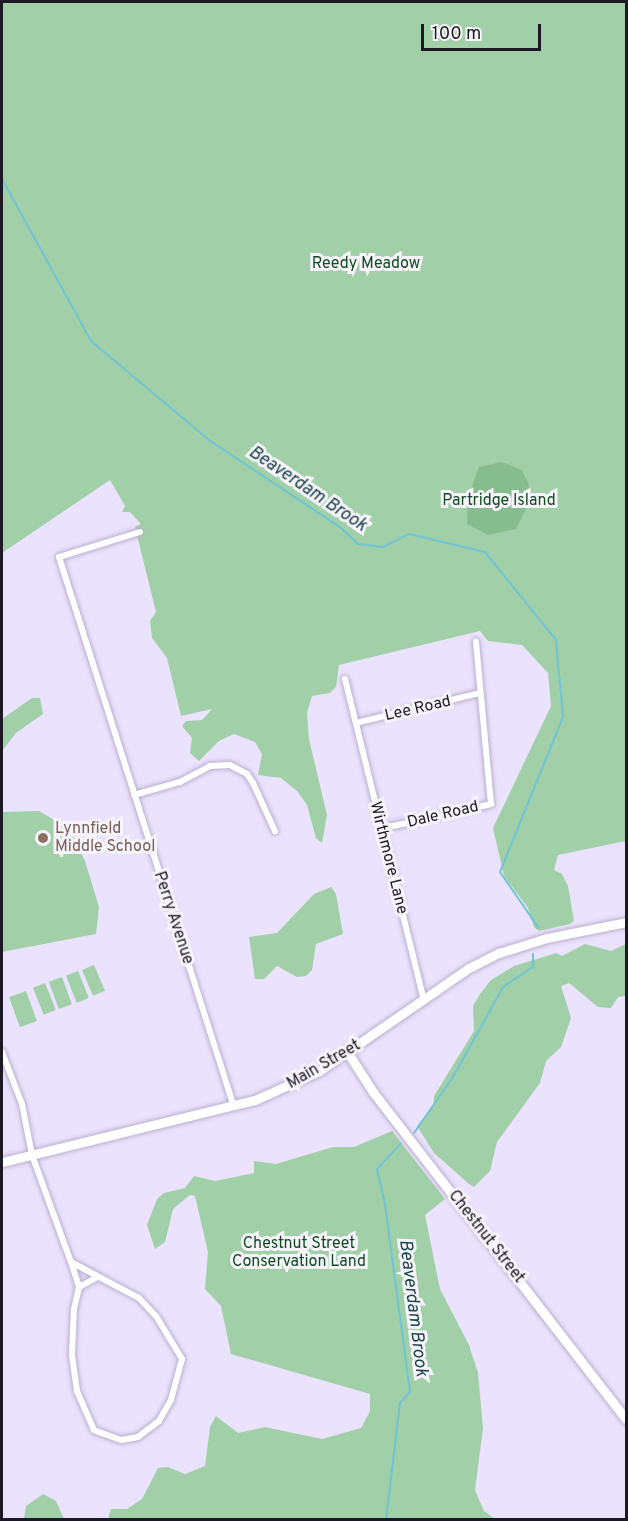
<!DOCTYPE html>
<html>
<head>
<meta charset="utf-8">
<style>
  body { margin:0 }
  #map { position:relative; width:628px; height:1521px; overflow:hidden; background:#ebe3fd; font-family:Overpass,sans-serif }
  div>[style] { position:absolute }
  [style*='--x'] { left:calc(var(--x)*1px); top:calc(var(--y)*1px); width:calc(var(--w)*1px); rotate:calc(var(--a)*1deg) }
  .green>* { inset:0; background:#a1cfa7; transform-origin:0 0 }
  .forest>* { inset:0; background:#87bc8f }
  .stream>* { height:2px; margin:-1px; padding:0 1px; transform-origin:1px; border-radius:1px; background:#6fc5d5 }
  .roads { filter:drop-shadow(0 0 2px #bbb0d0) drop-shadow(0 0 2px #bbb0d0) }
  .street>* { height:6px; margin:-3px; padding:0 3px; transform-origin:3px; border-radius:3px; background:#fff }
  .secondary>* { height:9px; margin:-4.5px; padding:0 4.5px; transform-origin:4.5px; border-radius:4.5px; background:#fff }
  .dots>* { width:16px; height:16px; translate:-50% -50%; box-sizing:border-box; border:3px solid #f6f4fa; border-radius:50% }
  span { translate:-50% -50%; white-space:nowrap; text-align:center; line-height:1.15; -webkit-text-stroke:6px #f6f4fa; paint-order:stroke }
  .park-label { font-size:16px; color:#104b20 }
  .street-label { font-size:16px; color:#1d1924 }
  .education-label { font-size:16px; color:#785e54 }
  .left { translate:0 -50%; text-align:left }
  .water-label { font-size:18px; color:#1b434a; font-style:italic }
  .frame { position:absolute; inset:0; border:3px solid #1d1924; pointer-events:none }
  .scale { position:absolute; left:421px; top:24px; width:120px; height:27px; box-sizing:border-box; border:3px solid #1d1924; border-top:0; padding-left:8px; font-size:18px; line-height:21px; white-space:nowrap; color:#1d1924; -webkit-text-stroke:4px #f6f4fa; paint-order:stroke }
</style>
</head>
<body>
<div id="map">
  <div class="green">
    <i style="clip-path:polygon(2px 2px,626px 2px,626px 841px,558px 855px,554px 870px,562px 874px,568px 886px,574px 921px,570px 924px,539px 931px,534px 927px,528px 908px,504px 876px,493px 828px,551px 706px,548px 673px,522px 645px,488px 641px,480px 631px,339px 665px,336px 687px,330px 693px,312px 696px,307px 712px,309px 739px,327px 815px,322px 843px,316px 838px,307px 805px,297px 791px,281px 778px,258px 775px,262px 754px,255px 742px,234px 734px,219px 741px,199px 761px,190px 753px,192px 738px,182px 726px,186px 721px,202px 720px,212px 709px,181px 716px,167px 658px,152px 638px,150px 621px,156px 612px,135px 527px,141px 524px,130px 512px,122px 512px,125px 506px,110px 480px,2px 553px)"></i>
    <i style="clip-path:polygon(32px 698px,40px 698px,43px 714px,16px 733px,2px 751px,2px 719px)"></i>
    <i style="clip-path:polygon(39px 811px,58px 822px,74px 838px,85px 861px,99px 907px,96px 934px,2px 952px,2px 812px)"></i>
    <i style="clip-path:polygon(331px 887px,336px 894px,343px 934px,316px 944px,312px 970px,306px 976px,297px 977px,277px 966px,264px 979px,255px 979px,249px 937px,277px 933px,314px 894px)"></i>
    <i style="clip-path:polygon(626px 944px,626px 996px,618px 997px,611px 1008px,598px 1007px,569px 983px,561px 986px,571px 1018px,561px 1047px,546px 1061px,540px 1083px,497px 1142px,490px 1171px,474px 1187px,469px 1184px,434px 1153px,417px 1126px,433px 1106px,434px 1096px,474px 1031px,473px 1006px,480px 994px,491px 980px,514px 966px,556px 953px,562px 956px,585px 944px,611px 951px)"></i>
    <i style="left:94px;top:965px;width:28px;height:13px;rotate:67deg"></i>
    <i style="left:78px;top:971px;width:29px;height:13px;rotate:68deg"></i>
    <i style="left:62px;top:977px;width:29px;height:14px;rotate:70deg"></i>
    <i style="left:45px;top:983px;width:29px;height:13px;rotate:68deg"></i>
    <i style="left:26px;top:991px;width:32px;height:18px;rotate:70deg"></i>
    <i style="clip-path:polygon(392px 1131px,445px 1199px,425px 1215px,440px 1289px,469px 1345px,478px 1373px,483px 1428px,475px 1490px,484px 1511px,495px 1519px,108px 1519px,111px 1509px,127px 1509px,142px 1499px,158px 1468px,168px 1467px,185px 1474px,205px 1466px,210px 1427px,216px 1416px,238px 1433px,265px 1427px,322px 1439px,361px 1428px,370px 1411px,370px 1394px,231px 1354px,221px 1306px,205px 1289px,208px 1252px,195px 1196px,190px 1195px,173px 1209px,165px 1242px,155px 1249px,147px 1225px,157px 1199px,164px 1193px,185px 1188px,194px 1176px,215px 1181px,254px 1173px,254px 1161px,276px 1164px,333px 1147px,354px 1147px)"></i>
    <i style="clip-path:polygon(43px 1494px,56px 1501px,64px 1519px,24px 1519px,26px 1506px)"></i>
  </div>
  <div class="forest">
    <i style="clip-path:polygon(502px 462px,522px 470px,529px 485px,529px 503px,516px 529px,488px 535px,467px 524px,468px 497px,479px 467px)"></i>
  </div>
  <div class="stream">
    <i style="--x:2;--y:179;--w:185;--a:61.2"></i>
    <i style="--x:91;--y:341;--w:154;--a:40"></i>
    <i style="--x:209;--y:440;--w:157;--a:33.6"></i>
    <i style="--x:340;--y:527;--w:25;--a:43"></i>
    <i style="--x:358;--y:544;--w:25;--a:7"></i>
    <i style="--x:383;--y:547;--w:29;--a:-27"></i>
    <i style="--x:409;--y:534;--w:78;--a:13.3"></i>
    <i style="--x:485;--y:552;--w:113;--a:51.1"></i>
    <i style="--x:556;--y:640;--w:77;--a:84.8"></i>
    <i style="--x:563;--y:717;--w:167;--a:112.1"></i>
    <i style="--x:500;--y:872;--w:67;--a:55.4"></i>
    <i style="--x:414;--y:1133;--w:68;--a:-55.1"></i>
    <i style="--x:453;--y:1077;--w:103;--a:-60.9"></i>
    <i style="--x:503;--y:987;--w:36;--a:-34"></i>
    <i style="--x:533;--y:967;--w:13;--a:-90"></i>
    <i style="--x:386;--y:1520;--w:118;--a:-83.2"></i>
    <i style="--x:400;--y:1403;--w:15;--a:-48"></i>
    <i style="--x:410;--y:1392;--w:190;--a:-97.6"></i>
    <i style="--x:385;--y:1204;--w:36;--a:-103"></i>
    <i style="--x:377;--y:1169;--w:35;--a:-47"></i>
  </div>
  <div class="roads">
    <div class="street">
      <i style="--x:140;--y:532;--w:85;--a:162.8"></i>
      <i style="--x:59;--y:557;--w:577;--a:72.35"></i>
      <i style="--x:345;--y:679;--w:332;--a:76.2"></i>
      <i style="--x:356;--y:723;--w:128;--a:-13.6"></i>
      <i style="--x:134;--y:795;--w:48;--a:-15.8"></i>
      <i style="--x:180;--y:782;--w:34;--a:-28"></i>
      <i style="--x:210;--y:766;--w:20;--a:-3"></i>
      <i style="--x:230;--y:765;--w:19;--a:28"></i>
      <i style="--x:247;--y:774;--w:11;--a:56"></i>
      <i style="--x:253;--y:783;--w:53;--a:65.4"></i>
      <i style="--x:384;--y:828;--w:110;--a:-12.6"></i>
      <i style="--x:491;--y:804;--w:163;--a:-95.3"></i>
      <i style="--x:2;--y:1052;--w:56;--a:69"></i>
      <i style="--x:22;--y:1104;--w:52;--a:78.9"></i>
      <i style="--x:32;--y:1155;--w:114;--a:70"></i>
      <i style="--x:71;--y:1262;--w:77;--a:27.9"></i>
      <i style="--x:139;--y:1298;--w:25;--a:47"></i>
      <i style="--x:156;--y:1316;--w:50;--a:58.8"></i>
      <i style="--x:182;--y:1359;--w:42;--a:105"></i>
      <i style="--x:171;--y:1400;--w:24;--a:120"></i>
      <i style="--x:159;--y:1421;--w:26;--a:143"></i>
      <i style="--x:138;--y:1437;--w:17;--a:170"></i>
      <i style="--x:121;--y:1440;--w:29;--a:-160"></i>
      <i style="--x:94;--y:1430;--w:43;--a:-113.6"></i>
      <i style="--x:77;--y:1391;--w:37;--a:-98"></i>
      <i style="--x:72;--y:1354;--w:45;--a:-87.5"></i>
      <i style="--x:74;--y:1309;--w:23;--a:-77"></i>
      <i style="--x:79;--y:1287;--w:21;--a:-28"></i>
      <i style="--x:71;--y:1262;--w:26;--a:72"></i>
    </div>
    <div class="secondary">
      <i style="--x:348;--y:1053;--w:46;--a:57.3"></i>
      <i style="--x:373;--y:1092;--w:413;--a:52.3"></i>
      <i style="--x:2;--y:1162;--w:260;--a:-13.8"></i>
      <i style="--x:255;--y:1100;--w:70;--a:-24.4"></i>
      <i style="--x:319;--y:1071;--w:182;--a:-34.5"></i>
      <i style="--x:469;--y:968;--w:34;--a:-27"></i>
      <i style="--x:499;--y:953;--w:50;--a:-17.4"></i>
      <i style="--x:547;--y:938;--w:81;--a:-11.4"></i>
    </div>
  </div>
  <div class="dots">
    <i style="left:43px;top:838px;background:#8d6e63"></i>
  </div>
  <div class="park-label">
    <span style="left:366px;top:264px">Reedy Meadow</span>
    <span style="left:499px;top:501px">Partridge Island</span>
    <span style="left:299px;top:1253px">Chestnut Street<br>Conservation Land</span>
  </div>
  <div class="street-label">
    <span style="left:418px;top:709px;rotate:-13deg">Lee Road</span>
    <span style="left:443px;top:815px;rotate:-13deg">Dale Road</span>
    <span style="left:388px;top:858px;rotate:76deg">Wirthmore Lane</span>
    <span style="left:173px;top:918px;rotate:72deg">Perry Avenue</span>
    <span style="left:324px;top:1065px;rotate:-30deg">Main Street</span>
    <span style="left:486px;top:1237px;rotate:52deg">Chestnut Street</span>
  </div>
  <div class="education-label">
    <span class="left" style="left:55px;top:838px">Lynnfield<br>Middle School</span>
  </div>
  <div class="water-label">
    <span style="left:307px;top:490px;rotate:34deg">Beaverdam Brook</span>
    <span style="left:412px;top:1308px;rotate:83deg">Beaverdam Brook</span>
  </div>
  <div class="frame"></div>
  <div class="scale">100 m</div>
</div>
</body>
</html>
